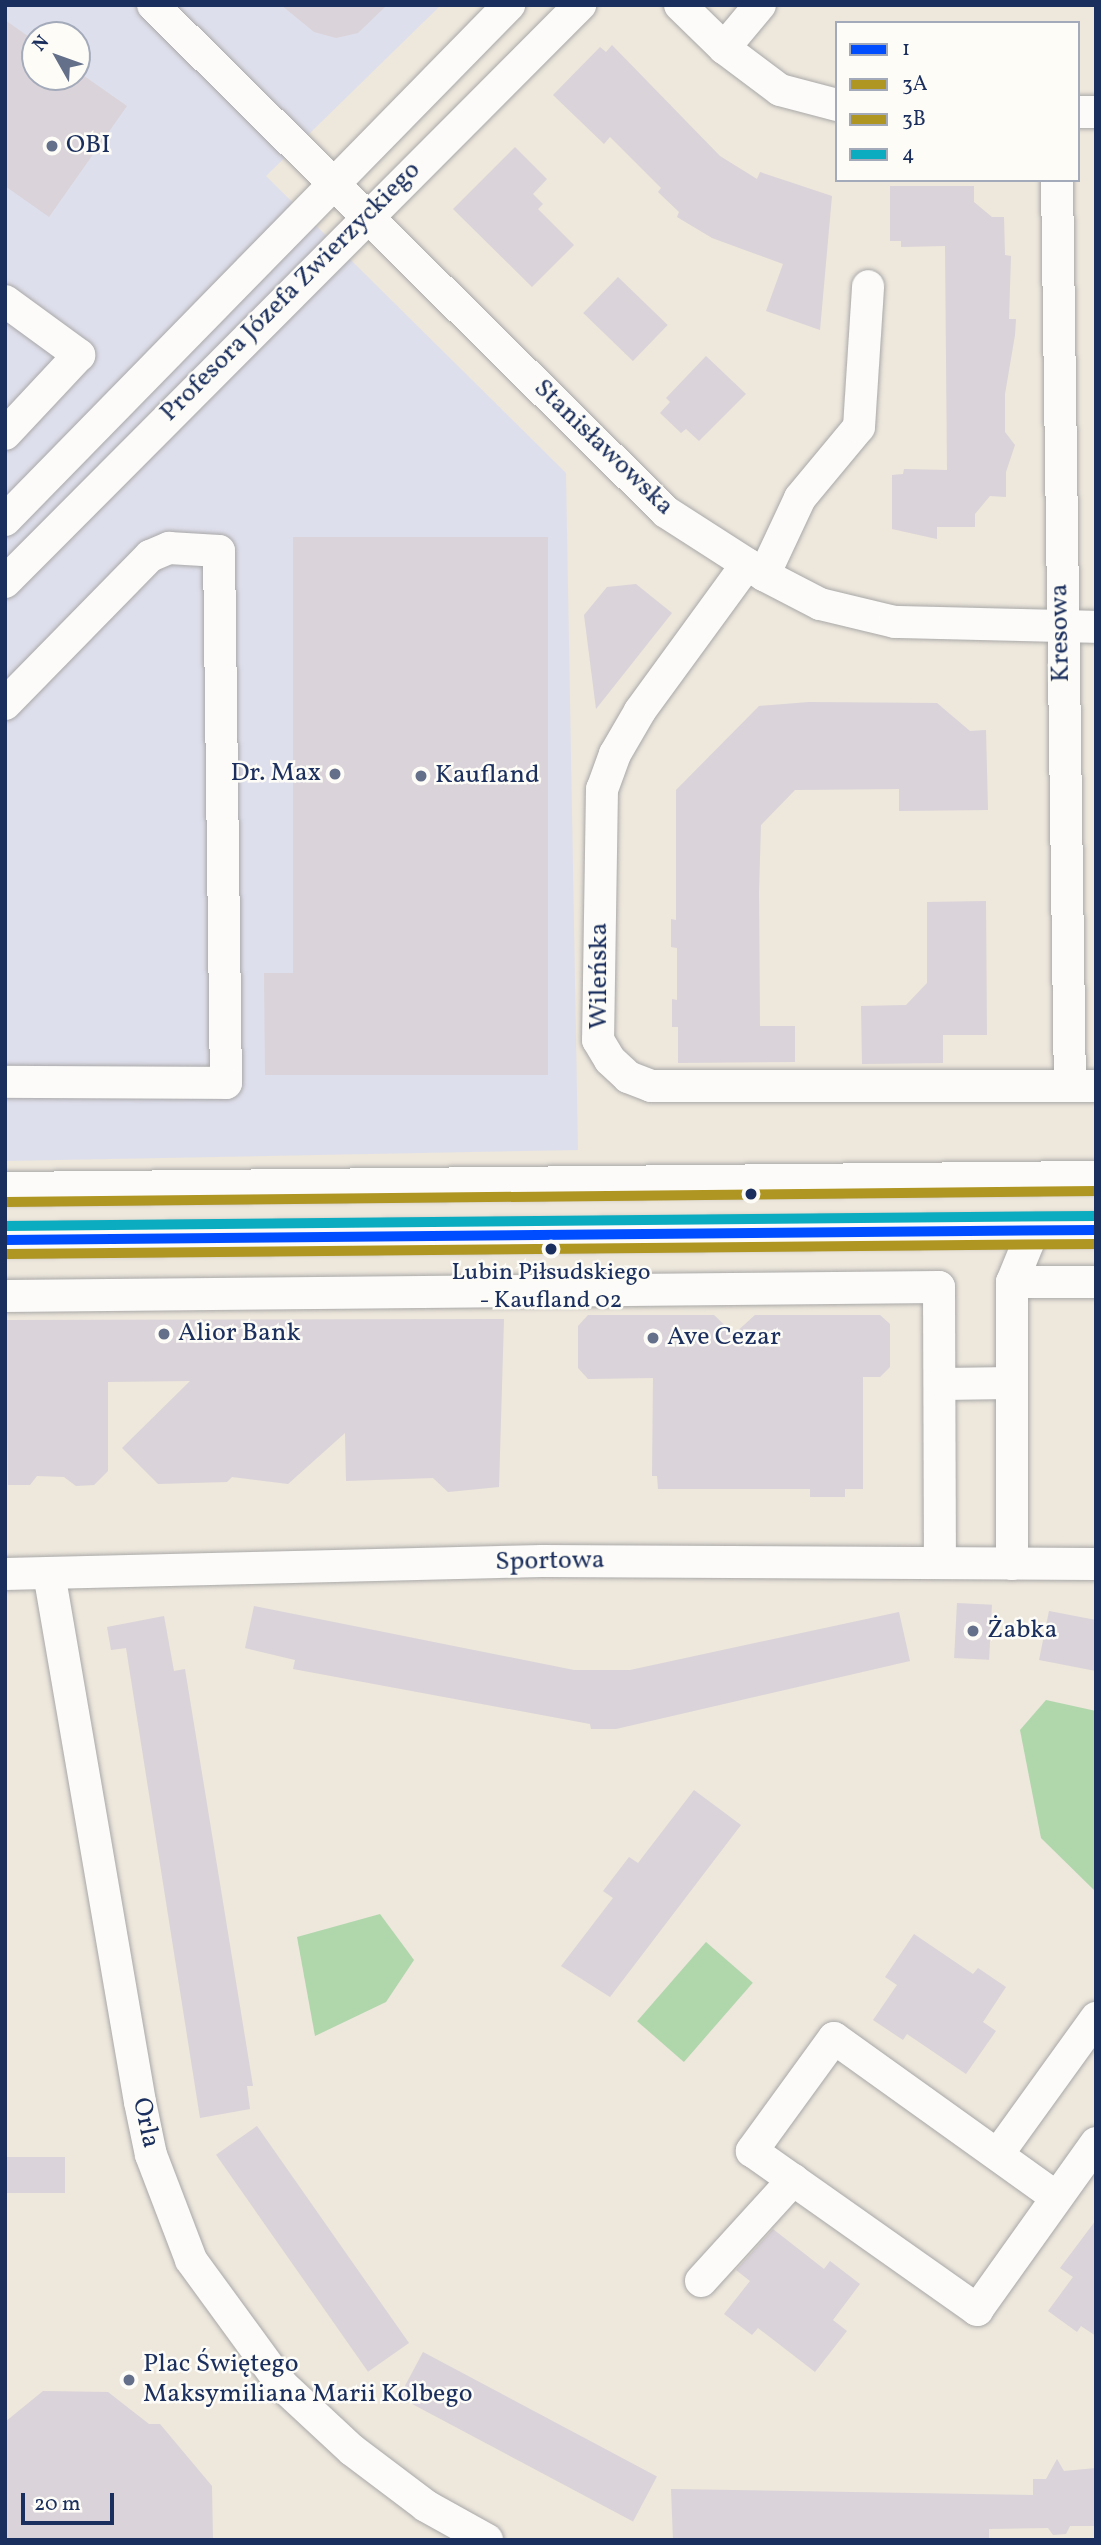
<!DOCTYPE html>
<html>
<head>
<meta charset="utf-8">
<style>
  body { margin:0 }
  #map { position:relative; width:1101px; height:2545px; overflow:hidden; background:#ede7dc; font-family:Vollkorn,serif }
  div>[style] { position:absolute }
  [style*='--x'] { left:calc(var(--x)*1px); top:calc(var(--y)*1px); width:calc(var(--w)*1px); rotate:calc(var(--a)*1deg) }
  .built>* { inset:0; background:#dedfec }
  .green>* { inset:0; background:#b0d6ac; transform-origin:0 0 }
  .building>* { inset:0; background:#dad3d9; transform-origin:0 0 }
  .roads { filter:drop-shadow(0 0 2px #a9a8a8) drop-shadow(0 0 2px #a9a8a8) }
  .minor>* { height:32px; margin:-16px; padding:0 16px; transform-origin:16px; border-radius:16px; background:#fcfbfa }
  .bus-1>* { height:10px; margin:-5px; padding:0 5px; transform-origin:5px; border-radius:5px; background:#004dff }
  .bus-2>* { height:10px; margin:-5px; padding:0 5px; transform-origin:5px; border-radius:5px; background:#af9521 }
  .bus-3>* { height:10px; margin:-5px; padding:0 5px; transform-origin:5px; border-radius:5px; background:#af9521 }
  .bus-4>* { height:10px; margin:-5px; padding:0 5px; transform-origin:5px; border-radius:5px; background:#0bacbf }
  .dots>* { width:19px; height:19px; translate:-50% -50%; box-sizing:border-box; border:4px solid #fdfcf7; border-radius:50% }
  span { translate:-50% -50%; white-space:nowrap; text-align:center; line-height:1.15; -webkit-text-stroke:5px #fdfcf7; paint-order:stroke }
  .bus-label { font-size:24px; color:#1b2f5e }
  .poi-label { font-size:26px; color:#1b2f5e }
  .left { translate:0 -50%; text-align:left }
  .right { translate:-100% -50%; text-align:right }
  .street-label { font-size:26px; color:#1b2f5e }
  .frame { position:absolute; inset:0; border:7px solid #1b2f5e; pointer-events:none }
  .legend { position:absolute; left:835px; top:21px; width:245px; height:161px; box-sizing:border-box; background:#fdfcf7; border:2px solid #a3aaba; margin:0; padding:9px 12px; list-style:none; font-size:21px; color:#1b2f5e }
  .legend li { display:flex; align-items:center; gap:14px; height:35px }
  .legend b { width:35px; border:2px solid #a3aaba }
  .north { position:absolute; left:21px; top:21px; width:70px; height:70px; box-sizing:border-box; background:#fdfcf7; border:2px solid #a3aaba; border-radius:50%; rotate:310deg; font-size:19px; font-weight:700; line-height:28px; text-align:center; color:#1b2f5e }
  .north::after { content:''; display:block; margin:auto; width:24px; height:32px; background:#646f8a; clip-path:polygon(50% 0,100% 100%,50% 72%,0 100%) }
  .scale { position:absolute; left:21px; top:2493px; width:93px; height:32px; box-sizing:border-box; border:4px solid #1b2f5e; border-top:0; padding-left:9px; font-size:21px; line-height:24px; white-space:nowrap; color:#1b2f5e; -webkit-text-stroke:5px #fdfcf7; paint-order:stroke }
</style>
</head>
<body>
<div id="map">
  <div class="built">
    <i style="clip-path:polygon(evenodd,5px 5px,441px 5px,266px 176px,566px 473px,578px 1150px,5px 1161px,5px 5px,35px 35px,77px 35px,77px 77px,35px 77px,35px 35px)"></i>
  </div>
  <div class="green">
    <i style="clip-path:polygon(1046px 1700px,1096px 1711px,1096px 1892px,1041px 1838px,1020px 1730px)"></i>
    <i style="clip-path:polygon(380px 1914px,414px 1960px,386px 2002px,315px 2036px,297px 1937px)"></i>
    <i style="left:706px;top:1942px;width:62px;height:105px;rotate:41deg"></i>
  </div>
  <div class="building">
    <i style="clip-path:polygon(281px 5px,387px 5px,358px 33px,336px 38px,314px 32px)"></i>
    <i style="clip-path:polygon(5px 20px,35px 41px,35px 77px,77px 77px,77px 71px,127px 106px,49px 217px,5px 186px)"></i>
    <i style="clip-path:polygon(612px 45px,720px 156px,757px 179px,760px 172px,832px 196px,820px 330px,766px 311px,783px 264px,712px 238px,677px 217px,679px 212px,658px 192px,661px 188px,610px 137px,604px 144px,553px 95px,600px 47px,606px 52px)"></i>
    <i style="clip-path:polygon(515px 147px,547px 179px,533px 194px,543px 204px,538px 209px,574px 245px,532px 287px,453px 209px)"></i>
    <i style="clip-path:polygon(890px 186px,974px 186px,974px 202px,992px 217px,1004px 217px,1005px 255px,1011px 256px,1009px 319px,1016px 319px,1015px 335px,1005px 394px,1005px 432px,1015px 445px,1006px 472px,1006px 497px,990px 496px,975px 514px,975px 527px,937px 527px,937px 539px,892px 529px,892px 475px,903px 474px,904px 469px,947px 470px,945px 246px,901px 247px,901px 241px,890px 241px)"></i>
    <i style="left:618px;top:277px;width:69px;height:50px;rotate:44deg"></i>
    <i style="clip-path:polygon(706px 356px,746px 394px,699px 441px,686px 429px,681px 433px,660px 413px,670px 402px,666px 398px)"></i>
    <i style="clip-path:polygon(293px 537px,548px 537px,548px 1075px,265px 1075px,264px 973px,293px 973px)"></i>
    <i style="clip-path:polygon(636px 584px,672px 613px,596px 709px,584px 615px,607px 587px)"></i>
    <i style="clip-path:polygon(809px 702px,937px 703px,970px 731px,986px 730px,988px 810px,899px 811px,899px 789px,795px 790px,761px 825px,759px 892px,760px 1026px,795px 1026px,795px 1062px,678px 1063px,678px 1027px,672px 1027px,672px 999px,677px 1000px,677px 948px,671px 947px,671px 919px,676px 920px,676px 790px,759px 706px)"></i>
    <i style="clip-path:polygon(986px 901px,987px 1035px,943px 1035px,943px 1063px,862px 1064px,861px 1006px,906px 1005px,927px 983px,927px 902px)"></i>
    <i style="clip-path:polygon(588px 1315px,714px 1315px,734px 1334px,755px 1315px,880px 1315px,890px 1324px,890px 1367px,880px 1377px,863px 1377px,863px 1489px,845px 1489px,845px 1497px,810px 1497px,810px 1489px,658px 1489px,657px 1476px,652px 1476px,653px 1378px,588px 1379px,578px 1368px,578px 1326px)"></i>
    <i style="clip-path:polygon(504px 1319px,499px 1487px,448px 1492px,433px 1478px,346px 1481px,345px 1433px,288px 1484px,232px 1477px,227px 1482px,158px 1484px,122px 1448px,190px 1381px,108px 1382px,108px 1471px,94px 1485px,76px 1486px,64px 1477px,37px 1476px,30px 1485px,8px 1485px,5px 1320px)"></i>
    <i style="left:957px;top:1603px;width:35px;height:55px;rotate:3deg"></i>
    <i style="clip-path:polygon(254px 1606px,574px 1670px,630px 1670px,899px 1612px,910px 1661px,616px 1729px,591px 1729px,590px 1724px,293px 1669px,295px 1660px,245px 1648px)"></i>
    <i style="clip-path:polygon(1049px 1611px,1096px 1620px,1096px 1671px,1039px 1660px)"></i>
    <i style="clip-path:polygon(164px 1616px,174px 1671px,185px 1669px,253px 2086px,247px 2086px,250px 2109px,200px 2118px,126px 1648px,111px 1650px,107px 1627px)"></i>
    <i style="clip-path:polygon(694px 1790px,741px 1825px,610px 1997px,561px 1966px,613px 1898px,603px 1891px,629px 1857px,638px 1863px)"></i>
    <i style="clip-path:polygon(914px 1934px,973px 1974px,978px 1968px,1006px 1987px,983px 2022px,996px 2031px,966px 2074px,907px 2034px,903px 2040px,873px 2020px,897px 1985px,885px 1977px)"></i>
    <i style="left:257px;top:2126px;width:265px;height:50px;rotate:55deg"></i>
    <i style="left:5px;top:2157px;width:60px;height:36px"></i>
    <i style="clip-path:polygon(1096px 2220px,1096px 2336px,1081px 2326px,1077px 2332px,1048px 2311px,1073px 2277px,1060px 2268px)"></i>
    <i style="clip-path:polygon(773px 2229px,824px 2269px,830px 2261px,860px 2284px,833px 2320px,847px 2331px,815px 2372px,758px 2328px,752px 2335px,724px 2314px,750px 2281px,736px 2270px)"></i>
    <i style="left:423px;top:2352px;width:265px;height:51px;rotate:28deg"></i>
    <i style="clip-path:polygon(43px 2391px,108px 2392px,149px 2424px,160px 2424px,212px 2486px,213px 2540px,5px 2540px,5px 2422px)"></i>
    <i style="clip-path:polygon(1057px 2459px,1064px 2471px,1096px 2468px,1096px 2526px,1070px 2526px,1066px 2534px,1053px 2535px,1048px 2528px,989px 2529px,989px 2540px,673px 2540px,671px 2489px,1033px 2495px,1033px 2479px,1046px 2479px)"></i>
  </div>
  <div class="roads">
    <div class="minor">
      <i style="--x:153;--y:5;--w:721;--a:44.66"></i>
      <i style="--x:666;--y:512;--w:117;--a:32.7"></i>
      <i style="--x:764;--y:575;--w:63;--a:27.4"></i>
      <i style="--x:820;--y:604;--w:77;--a:13.5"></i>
      <i style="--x:895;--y:622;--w:201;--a:1.4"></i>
      <i style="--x:680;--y:5;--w:62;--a:44.3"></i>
      <i style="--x:724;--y:48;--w:70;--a:36.9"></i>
      <i style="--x:780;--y:90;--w:59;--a:14.7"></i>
      <i style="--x:724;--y:48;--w:56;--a:-50.1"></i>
      <i style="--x:1078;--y:112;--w:18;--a:0"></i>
      <i style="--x:1057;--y:180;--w:906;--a:89.18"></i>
      <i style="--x:5;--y:301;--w:92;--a:36.1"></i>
      <i style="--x:79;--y:355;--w:108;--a:133.1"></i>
      <i style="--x:5;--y:520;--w:721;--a:-45.62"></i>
      <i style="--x:747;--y:564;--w:182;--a:126.1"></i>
      <i style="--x:640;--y:711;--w:50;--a:120.2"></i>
      <i style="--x:615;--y:754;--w:37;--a:110"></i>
      <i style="--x:602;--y:789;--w:251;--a:90.9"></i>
      <i style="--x:598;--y:1040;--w:23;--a:59"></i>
      <i style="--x:610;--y:1060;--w:25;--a:43"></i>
      <i style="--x:628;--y:1077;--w:25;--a:21"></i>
      <i style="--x:651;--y:1086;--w:445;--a:0"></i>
      <i style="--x:764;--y:575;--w:85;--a:-64.9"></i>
      <i style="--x:800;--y:498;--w:92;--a:-50.3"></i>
      <i style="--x:859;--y:427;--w:141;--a:-86.3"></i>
      <i style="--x:5;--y:582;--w:815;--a:-45.1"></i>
      <i style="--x:5;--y:704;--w:207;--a:-45.6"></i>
      <i style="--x:150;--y:556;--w:21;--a:-23"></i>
      <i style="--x:169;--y:548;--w:50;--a:3.4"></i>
      <i style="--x:219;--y:551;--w:532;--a:89.25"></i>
      <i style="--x:226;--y:1083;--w:221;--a:-179.7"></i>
      <i style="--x:5;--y:1188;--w:1091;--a:-0.58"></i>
      <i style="--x:5;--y:1240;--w:1091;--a:-0.53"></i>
      <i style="--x:1012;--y:1282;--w:84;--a:0"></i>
      <i style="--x:5;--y:1296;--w:934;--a:-0.55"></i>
      <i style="--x:939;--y:1287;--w:275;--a:89.8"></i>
      <i style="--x:941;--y:1384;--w:71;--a:-0.8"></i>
      <i style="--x:1012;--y:1564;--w:282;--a:-90"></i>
      <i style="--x:1012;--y:1282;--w:55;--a:-67.6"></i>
      <i style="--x:49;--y:1573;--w:537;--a:80.24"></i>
      <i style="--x:140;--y:2102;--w:54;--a:78.3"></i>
      <i style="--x:151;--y:2155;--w:112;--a:69.1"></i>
      <i style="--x:191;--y:2260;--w:155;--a:53.9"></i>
      <i style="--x:282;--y:2385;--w:96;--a:42.9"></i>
      <i style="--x:352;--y:2450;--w:93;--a:37.1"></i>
      <i style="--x:426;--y:2506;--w:70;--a:29.1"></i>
      <i style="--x:5;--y:1574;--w:537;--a:-1.39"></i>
      <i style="--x:542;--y:1561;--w:554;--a:0.31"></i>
      <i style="--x:998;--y:2154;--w:168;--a:-54.2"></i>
      <i style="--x:1056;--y:2197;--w:273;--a:-144.4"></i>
      <i style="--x:834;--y:2038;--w:140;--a:126"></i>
      <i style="--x:752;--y:2151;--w:276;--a:35.2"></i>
      <i style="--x:977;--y:2310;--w:205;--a:-54.5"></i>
      <i style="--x:701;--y:2281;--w:137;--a:-47.7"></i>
    </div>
  </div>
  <div class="bus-1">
    <i style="--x:5;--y:1240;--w:1091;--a:-0.53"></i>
  </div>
  <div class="bus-2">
    <i style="--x:5;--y:1202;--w:1091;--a:-0.58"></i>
  </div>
  <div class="bus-3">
    <i style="--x:5;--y:1254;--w:1091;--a:-0.53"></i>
  </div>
  <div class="bus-4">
    <i style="--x:5;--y:1226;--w:1091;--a:-0.53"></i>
  </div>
  <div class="dots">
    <i style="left:52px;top:146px;background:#646f8a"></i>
    <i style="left:335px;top:774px;background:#646f8a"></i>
    <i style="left:421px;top:776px;background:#646f8a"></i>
    <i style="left:751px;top:1194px;background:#1b2f5e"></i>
    <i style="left:551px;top:1249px;background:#1b2f5e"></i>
    <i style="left:164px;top:1334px;background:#646f8a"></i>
    <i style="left:653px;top:1338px;background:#646f8a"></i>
    <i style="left:973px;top:1631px;background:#646f8a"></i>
    <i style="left:129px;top:2380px;background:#646f8a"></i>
  </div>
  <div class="bus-label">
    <span style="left:551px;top:1288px">Lubin Piłsudskiego<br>- Kaufland 02</span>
  </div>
  <div class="poi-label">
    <span class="left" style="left:66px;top:146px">OBI</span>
    <span class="right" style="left:321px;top:774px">Dr. Max</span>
    <span class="left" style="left:435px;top:776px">Kaufland</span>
    <span class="left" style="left:178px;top:1334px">Alior Bank</span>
    <span class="left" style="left:667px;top:1338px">Ave Cezar</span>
    <span class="left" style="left:987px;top:1631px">Żabka</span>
    <span class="left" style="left:143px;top:2380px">Plac Świętego<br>Maksymiliana Marii Kolbego</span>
  </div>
  <div class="street-label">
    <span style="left:291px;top:292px;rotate:-45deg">Profesora Józefa Zwierzyckiego</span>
    <span style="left:603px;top:448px;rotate:44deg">Stanisławowska</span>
    <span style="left:1061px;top:633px;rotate:-91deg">Kresowa</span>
    <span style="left:600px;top:976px;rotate:-90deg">Wileńska</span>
    <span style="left:550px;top:1562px;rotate:-1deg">Sportowa</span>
    <span style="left:145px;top:2123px;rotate:78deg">Orla</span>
  </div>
  <div class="frame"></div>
  <ul class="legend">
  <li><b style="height:9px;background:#004dff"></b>1</li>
  <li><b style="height:9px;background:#af9521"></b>3A</li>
  <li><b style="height:9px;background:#af9521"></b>3B</li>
  <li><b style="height:9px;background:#0bacbf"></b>4</li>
  </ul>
  <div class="north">N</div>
  <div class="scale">20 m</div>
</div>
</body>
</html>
